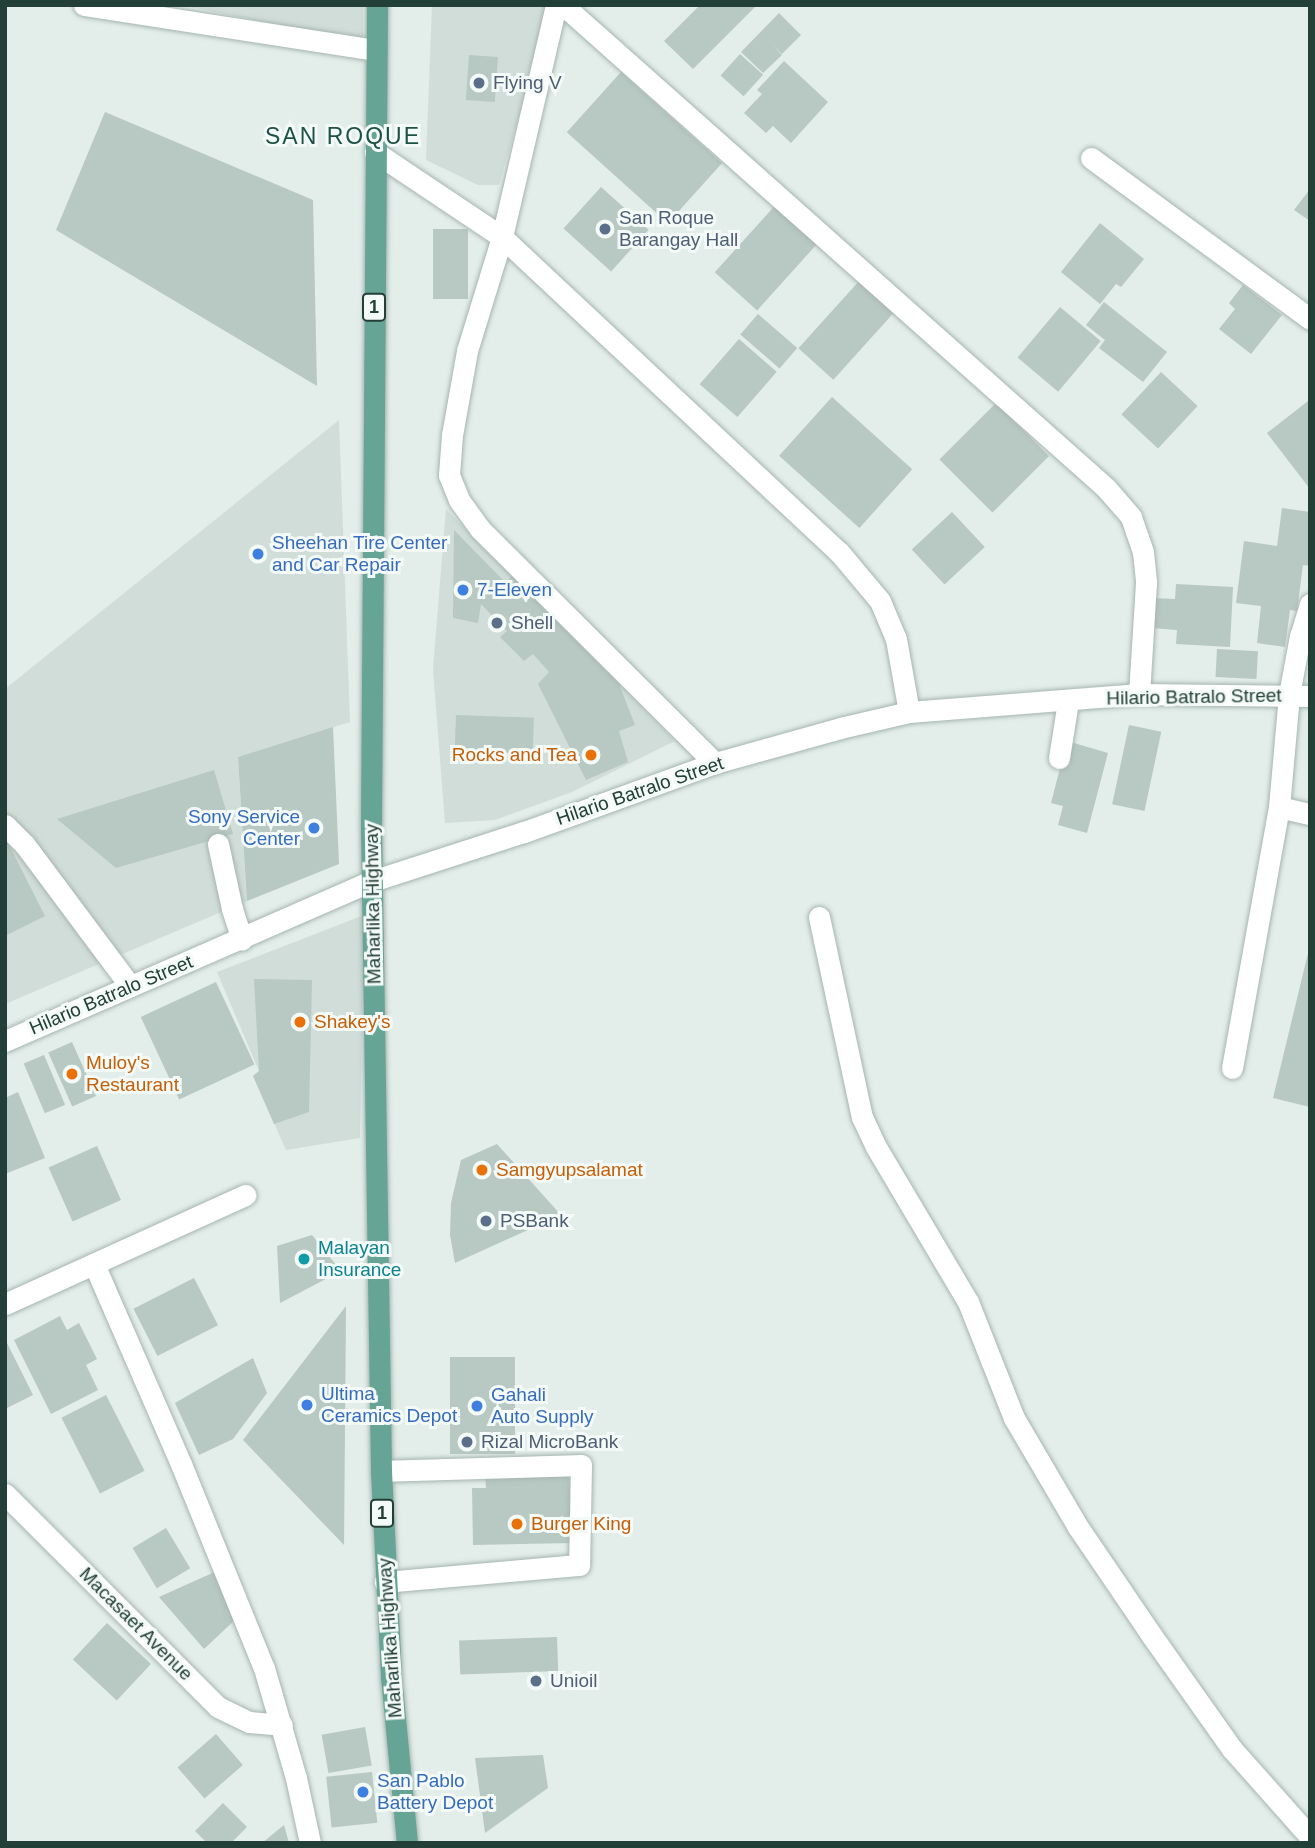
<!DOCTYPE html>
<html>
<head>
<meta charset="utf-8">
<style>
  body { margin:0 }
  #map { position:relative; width:1315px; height:1848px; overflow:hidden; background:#e3ede9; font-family:Helvetica,sans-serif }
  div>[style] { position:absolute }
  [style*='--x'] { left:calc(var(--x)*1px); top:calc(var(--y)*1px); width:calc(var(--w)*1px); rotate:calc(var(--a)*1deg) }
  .built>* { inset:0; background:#d1ddd8 }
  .building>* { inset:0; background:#b8c8c2; transform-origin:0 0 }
  .roads { filter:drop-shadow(0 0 2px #a5b5b0) drop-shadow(0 0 2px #a5b5b0) }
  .minor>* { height:21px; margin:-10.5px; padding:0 10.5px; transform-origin:10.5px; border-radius:10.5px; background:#fff }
  .major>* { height:21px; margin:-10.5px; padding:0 10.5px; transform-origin:10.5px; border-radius:10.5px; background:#66a495 }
  .dots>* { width:19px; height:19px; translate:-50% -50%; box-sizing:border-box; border:4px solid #f4faf7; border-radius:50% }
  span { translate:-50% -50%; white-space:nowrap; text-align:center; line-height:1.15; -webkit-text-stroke:6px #f4faf7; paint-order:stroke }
  .shield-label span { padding:2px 5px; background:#f4faf7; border:2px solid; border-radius:5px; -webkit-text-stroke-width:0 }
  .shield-label { font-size:18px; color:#223f38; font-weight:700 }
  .service-label { font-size:19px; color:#4e5e75 }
  .left { translate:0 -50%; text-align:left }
  .shop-label { font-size:19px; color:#366cbe }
  .right { translate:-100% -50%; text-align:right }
  .street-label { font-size:19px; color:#223f38 }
  .food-label { font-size:19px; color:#c56008 }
  .culture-label { font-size:19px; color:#0d838f }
  .quarter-label { font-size:23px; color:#1d5246; letter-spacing:2px }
  .frame { position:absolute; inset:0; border:7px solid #223f38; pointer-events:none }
</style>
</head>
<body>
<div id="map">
  <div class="built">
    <i style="clip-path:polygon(184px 5px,363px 5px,363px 42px,190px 7px)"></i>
    <i style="clip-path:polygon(432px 5px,551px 6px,499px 185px,478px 185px,426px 160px)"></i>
    <i style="clip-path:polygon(339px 420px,350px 722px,238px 757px,247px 901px,5px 1004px,5px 689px)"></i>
    <i style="clip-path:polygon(446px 509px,619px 684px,675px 741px,572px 792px,495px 820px,445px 823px,433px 669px)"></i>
    <i style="clip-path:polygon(364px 915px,360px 1138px,286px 1150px,253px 1076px,259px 1071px,217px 972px)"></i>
  </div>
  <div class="building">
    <i style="clip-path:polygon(700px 5px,757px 5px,693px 69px,664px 41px)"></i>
    <i style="clip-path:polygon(779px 13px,801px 35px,782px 54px,773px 45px,782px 55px,763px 73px,741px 52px)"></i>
    <i style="left:740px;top:54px;width:31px;height:29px;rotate:42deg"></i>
    <i style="left:469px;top:55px;width:29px;height:45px;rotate:4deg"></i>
    <i style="clip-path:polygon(784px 61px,828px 102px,791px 143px,773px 126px,766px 133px,744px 113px,762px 94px,757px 90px)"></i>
    <i style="left:621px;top:72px;width:136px;height:81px;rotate:42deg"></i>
    <i style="clip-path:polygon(105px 112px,313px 200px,317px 386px,56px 230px)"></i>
    <i style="left:601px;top:187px;width:64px;height:56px;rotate:42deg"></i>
    <i style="clip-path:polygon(1310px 189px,1310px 221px,1294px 210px)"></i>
    <i style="left:779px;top:201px;width:57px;height:96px;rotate:42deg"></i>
    <i style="clip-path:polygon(1100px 223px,1144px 259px,1121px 287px,1116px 284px,1100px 304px,1061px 272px)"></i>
    <i style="left:433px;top:229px;width:35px;height:70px"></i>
    <i style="left:860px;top:280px;width:47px;height:92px;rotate:42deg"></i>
    <i style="clip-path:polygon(1243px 285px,1282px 315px,1251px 354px,1219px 329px,1235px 309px,1229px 303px)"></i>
    <i style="clip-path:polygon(1104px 302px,1167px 352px,1143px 382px,1099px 348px,1105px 340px,1086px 325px)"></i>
    <i style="left:1060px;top:307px;width:53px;height:66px;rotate:40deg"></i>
    <i style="left:758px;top:314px;width:52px;height:27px;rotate:41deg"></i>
    <i style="left:739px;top:339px;width:50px;height:60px;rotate:41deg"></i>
    <i style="left:1161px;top:372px;width:50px;height:58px;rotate:43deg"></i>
    <i style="left:832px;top:397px;width:108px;height:79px;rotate:42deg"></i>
    <i style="clip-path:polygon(1308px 401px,1310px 404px,1310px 489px,1267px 433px)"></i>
    <i style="left:996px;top:403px;width:75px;height:80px;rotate:45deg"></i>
    <i style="clip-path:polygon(1282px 508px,1310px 512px,1310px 566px,1303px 565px,1297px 611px,1290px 610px,1285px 647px,1257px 643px,1261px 606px,1236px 603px,1244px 541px,1277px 546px)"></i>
    <i style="left:952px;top:512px;width:48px;height:55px;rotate:47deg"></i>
    <i style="clip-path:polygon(454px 530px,506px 583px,512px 576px,619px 684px,635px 725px,619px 731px,628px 762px,586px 780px,538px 684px,549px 672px,533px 654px,524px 661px,500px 637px,507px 631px,481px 604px,478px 623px,453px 618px)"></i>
    <i style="clip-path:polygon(1176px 584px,1233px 587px,1230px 647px,1176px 644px,1177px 630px,1151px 628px,1152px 598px,1175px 599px)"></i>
    <i style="left:1217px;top:649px;width:41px;height:28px;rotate:3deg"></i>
    <i style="left:456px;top:715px;width:78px;height:36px;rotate:2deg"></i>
    <i style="left:1129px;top:725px;width:33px;height:81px;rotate:12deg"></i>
    <i style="clip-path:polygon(333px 727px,339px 864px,247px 901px,238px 757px)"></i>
    <i style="clip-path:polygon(1067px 741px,1108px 753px,1087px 833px,1058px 825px,1063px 806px,1051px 803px)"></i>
    <i style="clip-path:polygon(214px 770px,233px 834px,116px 868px,57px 819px)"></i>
    <i style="clip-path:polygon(5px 837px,45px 916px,5px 936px)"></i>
    <i style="clip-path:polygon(1309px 949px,1310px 949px,1310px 1107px,1273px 1098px)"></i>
    <i style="clip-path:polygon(254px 979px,312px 980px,309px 1112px,274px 1124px,253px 1076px,259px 1071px)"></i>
    <i style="left:216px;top:982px;width:91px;height:83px;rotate:65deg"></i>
    <i style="left:72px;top:1042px;width:59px;height:26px;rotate:66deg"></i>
    <i style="left:44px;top:1055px;width:54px;height:22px;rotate:67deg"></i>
    <i style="clip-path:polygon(18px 1092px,45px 1158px,5px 1174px,5px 1098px)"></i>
    <i style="clip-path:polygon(497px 1144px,561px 1215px,455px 1263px,450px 1235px,451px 1203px,461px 1160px)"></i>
    <i style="left:97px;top:1146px;width:59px;height:53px;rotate:66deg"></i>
    <i style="clip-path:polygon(312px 1235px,341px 1271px,280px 1303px,277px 1246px)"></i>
    <i style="left:194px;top:1278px;width:53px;height:68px;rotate:63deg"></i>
    <i style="clip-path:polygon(346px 1306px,344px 1545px,243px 1440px)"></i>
    <i style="clip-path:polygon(60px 1316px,67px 1330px,79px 1323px,97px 1359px,86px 1365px,98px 1390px,51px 1414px,14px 1340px)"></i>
    <i style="clip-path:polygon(5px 1339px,33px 1395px,5px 1409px)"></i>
    <i style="left:450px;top:1357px;width:65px;height:97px"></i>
    <i style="clip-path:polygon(253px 1358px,267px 1393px,233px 1439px,199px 1455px,175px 1403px)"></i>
    <i style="left:106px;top:1395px;width:85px;height:50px;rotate:63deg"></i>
    <i style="clip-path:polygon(569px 1472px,572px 1543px,473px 1545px,472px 1488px,486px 1488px,485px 1475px)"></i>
    <i style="left:166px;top:1528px;width:47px;height:39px;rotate:59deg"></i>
    <i style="clip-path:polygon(219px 1570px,238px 1617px,204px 1649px,159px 1597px)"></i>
    <i style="left:107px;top:1623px;width:60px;height:50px;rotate:43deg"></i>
    <i style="left:557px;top:1637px;width:34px;height:98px;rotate:88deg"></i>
    <i style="left:365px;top:1727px;width:39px;height:44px;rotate:80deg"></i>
    <i style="left:216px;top:1734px;width:41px;height:51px;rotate:49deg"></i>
    <i style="clip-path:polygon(543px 1755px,548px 1788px,485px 1833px,475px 1758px)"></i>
    <i style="left:372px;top:1772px;width:51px;height:46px;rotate:84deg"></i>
    <i style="clip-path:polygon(223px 1803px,247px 1827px,231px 1843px,207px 1843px,195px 1831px)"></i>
    <i style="clip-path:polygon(284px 1825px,289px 1843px,262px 1843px)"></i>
  </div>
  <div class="roads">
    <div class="minor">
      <i style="--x:84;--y:5;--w:295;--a:8.8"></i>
      <i style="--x:556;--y:5;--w:238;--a:103.1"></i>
      <i style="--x:502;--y:237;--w:119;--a:107.1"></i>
      <i style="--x:467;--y:351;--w:85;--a:100.1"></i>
      <i style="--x:452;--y:435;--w:40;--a:94.3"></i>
      <i style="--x:449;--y:475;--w:27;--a:68"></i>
      <i style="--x:459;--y:500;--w:36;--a:54"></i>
      <i style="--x:480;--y:529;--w:332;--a:44.9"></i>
      <i style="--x:563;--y:5;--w:727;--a:41.65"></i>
      <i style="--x:1106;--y:488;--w:38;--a:49"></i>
      <i style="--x:1131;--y:517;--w:37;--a:71"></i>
      <i style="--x:1143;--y:552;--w:31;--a:84"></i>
      <i style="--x:1146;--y:583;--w:111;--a:93.6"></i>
      <i style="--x:375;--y:152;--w:153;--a:33.8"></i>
      <i style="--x:502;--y:237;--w:461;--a:43.1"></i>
      <i style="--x:839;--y:552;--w:64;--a:50.1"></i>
      <i style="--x:880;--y:601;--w:41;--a:67.2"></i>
      <i style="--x:896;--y:639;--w:74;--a:79.9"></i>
      <i style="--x:1091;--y:158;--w:272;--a:36.3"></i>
      <i style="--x:1310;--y:604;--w:34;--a:107"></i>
      <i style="--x:1300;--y:636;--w:60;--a:100.6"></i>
      <i style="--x:1289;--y:695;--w:112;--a:95.1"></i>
      <i style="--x:1279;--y:807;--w:32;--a:13"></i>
      <i style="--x:1059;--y:758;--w:58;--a:-81"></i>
      <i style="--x:5;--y:825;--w:28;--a:45"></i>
      <i style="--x:25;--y:845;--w:176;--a:53.3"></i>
      <i style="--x:218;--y:844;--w:66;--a:77.8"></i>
      <i style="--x:232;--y:909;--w:32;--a:72"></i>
      <i style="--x:819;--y:917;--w:205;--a:77.9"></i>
      <i style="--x:862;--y:1117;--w:33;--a:65"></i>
      <i style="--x:876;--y:1147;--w:180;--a:59.3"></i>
      <i style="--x:968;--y:1302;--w:125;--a:68.4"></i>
      <i style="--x:1014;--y:1418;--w:126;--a:59.6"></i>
      <i style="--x:1078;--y:1527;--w:132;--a:55.8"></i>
      <i style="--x:1152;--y:1636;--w:138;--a:54.7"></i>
      <i style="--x:1232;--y:1749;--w:118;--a:48.4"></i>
      <i style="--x:5;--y:1041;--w:400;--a:-23.6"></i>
      <i style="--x:372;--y:881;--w:160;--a:-17.9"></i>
      <i style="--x:524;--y:832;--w:203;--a:-19.9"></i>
      <i style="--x:715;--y:763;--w:130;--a:-15.6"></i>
      <i style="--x:840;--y:728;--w:71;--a:-13.1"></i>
      <i style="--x:909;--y:712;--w:231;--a:-4.5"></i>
      <i style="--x:1139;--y:694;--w:171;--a:0.7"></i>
      <i style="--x:1232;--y:1068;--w:265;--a:-79.8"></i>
      <i style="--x:94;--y:1264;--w:218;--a:66.5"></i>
      <i style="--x:181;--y:1464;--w:220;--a:67.9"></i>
      <i style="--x:264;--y:1668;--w:115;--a:73.8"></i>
      <i style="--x:296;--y:1778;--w:66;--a:77.8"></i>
      <i style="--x:5;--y:1304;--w:264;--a:-24.4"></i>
      <i style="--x:381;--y:1471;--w:200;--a:-1.7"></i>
      <i style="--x:581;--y:1465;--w:100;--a:91.1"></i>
      <i style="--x:579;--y:1565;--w:195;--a:175"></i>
      <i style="--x:5;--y:1494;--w:301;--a:45"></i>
      <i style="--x:218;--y:1707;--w:34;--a:26"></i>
      <i style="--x:249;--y:1722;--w:33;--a:5"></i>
    </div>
    <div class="major">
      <i style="--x:377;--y:5;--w:821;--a:90.42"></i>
      <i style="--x:371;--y:826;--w:645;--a:89.11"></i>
      <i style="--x:381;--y:1471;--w:206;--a:87.2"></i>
      <i style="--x:391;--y:1677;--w:167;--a:84.5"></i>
    </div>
  </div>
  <div class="dots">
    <i style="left:479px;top:83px;background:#5c6f8a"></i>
    <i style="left:605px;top:229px;background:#5c6f8a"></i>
    <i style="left:258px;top:554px;background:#3f7fe0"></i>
    <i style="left:463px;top:590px;background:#3f7fe0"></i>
    <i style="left:497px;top:623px;background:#5c6f8a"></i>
    <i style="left:591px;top:755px;background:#e8710a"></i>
    <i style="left:314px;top:828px;background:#3f7fe0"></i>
    <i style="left:300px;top:1022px;background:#e8710a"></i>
    <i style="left:72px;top:1074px;background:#e8710a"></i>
    <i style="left:482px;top:1170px;background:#e8710a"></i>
    <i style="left:486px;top:1221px;background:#5c6f8a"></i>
    <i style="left:304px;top:1259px;background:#0f9aa8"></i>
    <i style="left:307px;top:1405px;background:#3f7fe0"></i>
    <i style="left:477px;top:1406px;background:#3f7fe0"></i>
    <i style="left:467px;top:1442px;background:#5c6f8a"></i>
    <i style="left:517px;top:1524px;background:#e8710a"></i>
    <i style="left:536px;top:1681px;background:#5c6f8a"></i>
    <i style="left:363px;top:1792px;background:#3f7fe0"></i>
  </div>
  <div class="shield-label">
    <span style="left:374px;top:307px">1</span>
    <span style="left:382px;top:1513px">1</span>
  </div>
  <div class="service-label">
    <span class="left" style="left:493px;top:83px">Flying V</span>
    <span class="left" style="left:619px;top:229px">San Roque<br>Barangay Hall</span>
    <span class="left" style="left:511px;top:623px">Shell</span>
    <span class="left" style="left:500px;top:1221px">PSBank</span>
    <span class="left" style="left:481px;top:1442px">Rizal MicroBank</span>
    <span class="left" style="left:550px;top:1681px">Unioil</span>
  </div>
  <div class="shop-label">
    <span class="left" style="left:272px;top:554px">Sheehan Tire Center<br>and Car Repair</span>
    <span class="left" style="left:477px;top:590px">7-Eleven</span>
    <span class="right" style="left:300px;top:828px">Sony Service<br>Center</span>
    <span class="left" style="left:321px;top:1405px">Ultima<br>Ceramics Depot</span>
    <span class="left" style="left:491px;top:1406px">Gahali<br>Auto Supply</span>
    <span class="left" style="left:377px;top:1792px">San Pablo<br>Battery Depot</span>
  </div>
  <div class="street-label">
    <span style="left:1194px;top:697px;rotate:-1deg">Hilario Batralo Street</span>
    <span style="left:640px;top:791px;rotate:-19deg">Hilario Batralo Street</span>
    <span style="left:373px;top:904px;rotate:-91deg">Maharlika Highway</span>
    <span style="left:111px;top:995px;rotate:-23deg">Hilario Batralo Street</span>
    <span style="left:136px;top:1624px;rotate:45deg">Macasaet Avenue</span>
    <span style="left:390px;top:1638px;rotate:-94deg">Maharlika Highway</span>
  </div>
  <div class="food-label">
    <span class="right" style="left:577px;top:755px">Rocks and Tea</span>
    <span class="left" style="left:314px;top:1022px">Shakey's</span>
    <span class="left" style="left:86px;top:1074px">Muloy's<br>Restaurant</span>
    <span class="left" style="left:496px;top:1170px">Samgyupsalamat</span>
    <span class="left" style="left:531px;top:1524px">Burger King</span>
  </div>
  <div class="culture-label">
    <span class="left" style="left:318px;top:1259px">Malayan<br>Insurance</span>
  </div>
  <div class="quarter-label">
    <span style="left:343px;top:136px">SAN ROQUE</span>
  </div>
  <div class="frame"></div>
</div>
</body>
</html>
